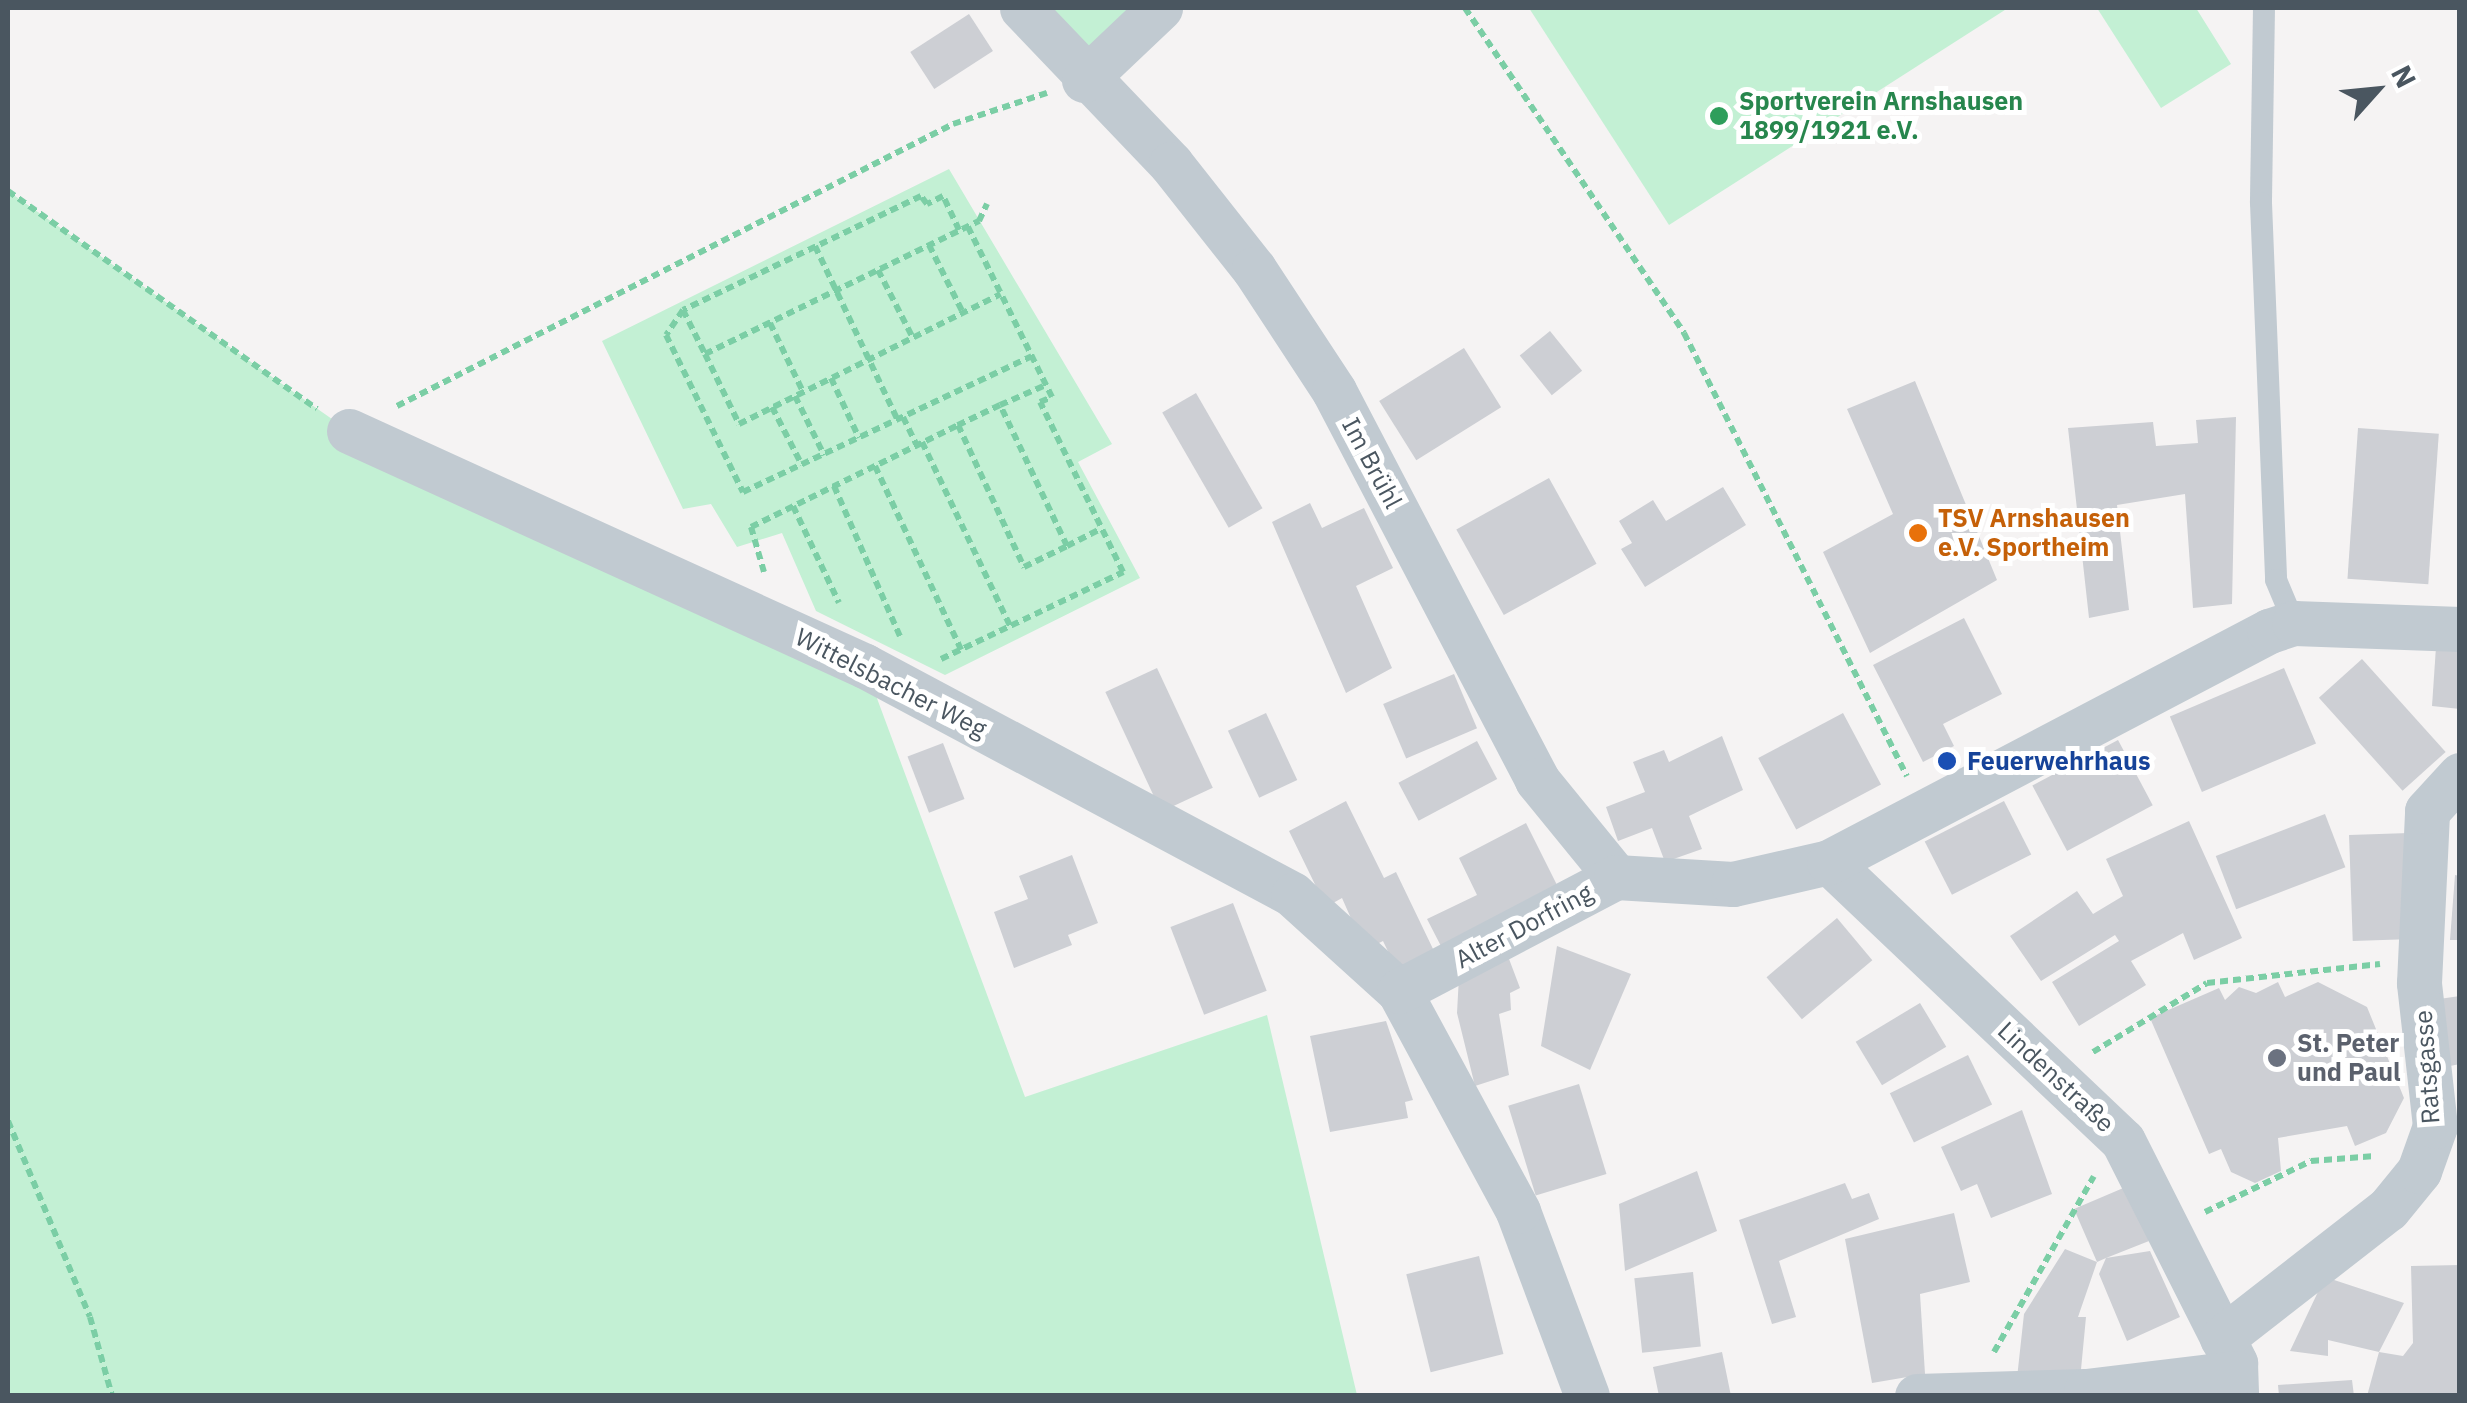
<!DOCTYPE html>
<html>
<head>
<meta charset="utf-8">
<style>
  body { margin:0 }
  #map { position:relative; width:2467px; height:1403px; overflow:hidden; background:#f5f3f3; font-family:"IBM Plex Sans",sans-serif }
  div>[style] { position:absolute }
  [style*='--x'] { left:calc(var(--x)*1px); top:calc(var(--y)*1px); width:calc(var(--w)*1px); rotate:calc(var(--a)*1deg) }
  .green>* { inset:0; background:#c3f0d4 }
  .building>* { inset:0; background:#cdcfd4; transform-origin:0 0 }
  .path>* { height:6px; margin-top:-3px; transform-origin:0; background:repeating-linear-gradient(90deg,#7bcea5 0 8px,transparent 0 13px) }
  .service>* { height:22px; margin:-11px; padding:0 11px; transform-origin:11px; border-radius:11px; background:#c1cad1 }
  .minor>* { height:45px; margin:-22.5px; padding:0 22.5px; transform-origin:22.5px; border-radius:22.5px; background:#c1cad1 }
  .dots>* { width:28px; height:28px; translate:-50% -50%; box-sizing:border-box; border:5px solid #fff; border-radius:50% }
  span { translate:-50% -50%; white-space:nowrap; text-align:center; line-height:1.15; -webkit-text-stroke:10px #fff; paint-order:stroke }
  .leisure-label { font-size:25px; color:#27864d; font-weight:700 }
  .left { translate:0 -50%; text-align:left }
  .street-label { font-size:25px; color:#4a5660 }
  .food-label { font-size:25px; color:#c56008; font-weight:700 }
  .transit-label { font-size:25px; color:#164399; font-weight:700 }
  .worship-label { font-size:25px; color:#5b616d; font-weight:700 }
  .frame { position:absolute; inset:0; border:10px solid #4a5660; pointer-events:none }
  .north { position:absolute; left:2327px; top:40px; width:100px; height:100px; -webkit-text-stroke:8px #fff; paint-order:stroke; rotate:63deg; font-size:28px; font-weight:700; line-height:40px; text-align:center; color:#4a5660 }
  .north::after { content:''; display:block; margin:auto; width:35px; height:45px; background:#4a5660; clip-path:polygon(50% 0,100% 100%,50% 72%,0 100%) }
</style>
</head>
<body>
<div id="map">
  <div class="green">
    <i style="clip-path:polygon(1022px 8px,1160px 8px,1084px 80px)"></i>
    <i style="clip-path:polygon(1529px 8px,2008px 8px,1669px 225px)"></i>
    <i style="clip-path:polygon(2097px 8px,2196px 8px,2231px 64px,2161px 108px)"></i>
    <i style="clip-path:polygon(949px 169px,1112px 444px,1078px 462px,1140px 578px,945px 675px,816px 611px,782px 533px,737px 547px,711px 504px,683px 509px,602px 341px)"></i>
    <i style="clip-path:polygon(8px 191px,349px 431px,865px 666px,1025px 1097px,1267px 1015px,1357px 1395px,8px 1395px)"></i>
  </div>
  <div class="building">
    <i style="left:969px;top:14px;width:44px;height:70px;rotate:57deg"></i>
    <i style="left:1550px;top:331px;width:51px;height:39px;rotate:51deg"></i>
    <i style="left:1464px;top:348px;width:70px;height:100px;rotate:58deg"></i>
    <i style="clip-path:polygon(1915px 381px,1997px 580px,1870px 653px,1823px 552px,1893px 514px,1847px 409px)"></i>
    <i style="left:1196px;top:393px;width:133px;height:39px;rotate:60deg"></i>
    <i style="clip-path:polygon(2236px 417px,2232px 604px,2193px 608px,2185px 494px,2117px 505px,2129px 610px,2089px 618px,2068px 428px,2153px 422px,2156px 446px,2198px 443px,2196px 420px)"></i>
    <i style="left:2358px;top:428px;width:81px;height:151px;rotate:4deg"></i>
    <i style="left:1549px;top:478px;width:98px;height:106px;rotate:61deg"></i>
    <i style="clip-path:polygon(1723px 487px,1746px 525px,1645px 587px,1621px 549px,1632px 543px,1619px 521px,1653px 500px,1666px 521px)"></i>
    <i style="clip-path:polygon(1310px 503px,1322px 528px,1364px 508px,1393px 568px,1356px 586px,1392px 668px,1346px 693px,1272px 522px)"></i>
    <i style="clip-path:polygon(1964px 618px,2002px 694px,1943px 724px,1954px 746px,1923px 762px,1873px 665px)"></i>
    <i style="clip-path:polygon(2436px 647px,2460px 650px,2460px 709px,2432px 706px)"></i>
    <i style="left:2362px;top:659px;width:125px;height:58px;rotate:48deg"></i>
    <i style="left:1157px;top:668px;width:132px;height:57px;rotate:65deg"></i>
    <i style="left:2284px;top:668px;width:82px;height:124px;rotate:67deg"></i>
    <i style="left:1454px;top:674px;width:59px;height:77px;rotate:67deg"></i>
    <i style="left:1266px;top:713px;width:74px;height:42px;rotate:65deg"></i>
    <i style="left:1843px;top:713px;width:81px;height:96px;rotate:62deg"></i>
    <i style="clip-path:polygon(1722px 736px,1743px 790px,1689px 816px,1702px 849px,1665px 862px,1652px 828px,1618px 841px,1606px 807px,1645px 792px,1633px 762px,1664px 750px,1669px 762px)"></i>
    <i style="left:2118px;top:740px;width:74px;height:97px;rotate:62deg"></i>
    <i style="left:1477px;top:741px;width:43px;height:89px;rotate:62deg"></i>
    <i style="left:943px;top:743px;width:60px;height:38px;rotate:69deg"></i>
    <i style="clip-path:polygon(1346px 801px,1384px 878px,1396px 872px,1434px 951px,1396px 968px,1383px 941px,1365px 950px,1342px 898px,1326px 907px,1289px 831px)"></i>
    <i style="left:2004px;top:801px;width:60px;height:89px;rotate:63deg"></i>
    <i style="left:2325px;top:814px;width:57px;height:117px;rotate:69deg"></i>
    <i style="clip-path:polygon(2189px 821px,2242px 938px,2194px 960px,2183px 933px,2131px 961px,2146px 985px,2079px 1026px,2052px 982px,2119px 941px,2115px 935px,2041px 981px,2010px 936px,2077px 891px,2093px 914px,2123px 896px,2106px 859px)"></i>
    <i style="clip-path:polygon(1526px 823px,1559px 889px,1443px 950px,1427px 919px,1477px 895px,1459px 858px)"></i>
    <i style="left:2409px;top:833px;width:106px;height:60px;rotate:88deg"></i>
    <i style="clip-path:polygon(1072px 855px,1098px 923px,1068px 935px,1072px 945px,1014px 968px,994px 912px,1028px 899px,1019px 876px)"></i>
    <i style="clip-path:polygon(2455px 875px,2460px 876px,2460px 940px,2450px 940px)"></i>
    <i style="left:1233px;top:903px;width:94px;height:67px;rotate:69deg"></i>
    <i style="left:1837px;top:918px;width:55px;height:92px;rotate:50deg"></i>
    <i style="clip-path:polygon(1557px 946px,1631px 974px,1590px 1070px,1541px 1046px)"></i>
    <i style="clip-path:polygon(1506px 951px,1520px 988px,1510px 993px,1511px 1010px,1499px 1014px,1509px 1075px,1475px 1086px,1457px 1013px,1459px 976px)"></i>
    <i style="clip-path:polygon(2278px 982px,2285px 997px,2318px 982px,2367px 1007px,2404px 1098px,2386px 1133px,2355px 1146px,2347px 1126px,2278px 1138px,2281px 1171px,2255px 1183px,2231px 1172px,2221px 1149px,2209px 1154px,2150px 1018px,2219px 988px,2225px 1000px,2239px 987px,2256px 993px)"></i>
    <i style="clip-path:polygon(2460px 996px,2460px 1064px,2450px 1066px,2439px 999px)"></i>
    <i style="left:1920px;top:1003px;width:51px;height:75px;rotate:59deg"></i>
    <i style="clip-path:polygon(1386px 1021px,1413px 1100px,1405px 1102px,1408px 1118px,1330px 1132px,1310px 1036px)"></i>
    <i style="left:1968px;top:1055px;width:55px;height:87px;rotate:64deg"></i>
    <i style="left:1579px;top:1084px;width:94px;height:74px;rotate:73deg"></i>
    <i style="clip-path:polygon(2022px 1110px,2052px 1194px,1991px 1218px,1977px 1184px,1961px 1191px,1941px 1147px)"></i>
    <i style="clip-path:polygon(1697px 1171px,1717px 1231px,1625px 1271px,1619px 1204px)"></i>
    <i style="clip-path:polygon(1845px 1183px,1852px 1199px,1869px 1193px,1879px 1219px,1779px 1261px,1796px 1317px,1772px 1324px,1739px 1220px)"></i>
    <i style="clip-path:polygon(2128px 1186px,2149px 1241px,2106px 1258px,2150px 1251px,2180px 1317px,2127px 1341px,2099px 1274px,2106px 1258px,2097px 1262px,2074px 1209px)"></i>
    <i style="clip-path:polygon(1954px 1213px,1970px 1282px,1920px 1294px,1925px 1374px,1872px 1383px,1845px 1239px)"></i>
    <i style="clip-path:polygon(2065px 1249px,2097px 1262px,2078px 1317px,2086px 1317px,2080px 1380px,2017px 1378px,2024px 1314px)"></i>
    <i style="left:1479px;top:1256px;width:101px;height:75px;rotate:76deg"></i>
    <i style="clip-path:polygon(2460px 1265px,2460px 1396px,2367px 1396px,2379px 1352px,2403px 1356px,2413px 1343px,2411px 1266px)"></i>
    <i style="left:1693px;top:1272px;width:75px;height:59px;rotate:84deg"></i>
    <i style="clip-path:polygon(2325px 1277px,2404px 1303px,2379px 1352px,2328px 1340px,2328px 1356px,2290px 1351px)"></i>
    <i style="clip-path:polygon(1722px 1352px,1731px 1396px,1659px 1396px,1653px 1367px)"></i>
    <i style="clip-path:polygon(2352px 1380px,2354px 1396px,2279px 1396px,2278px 1385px)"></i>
  </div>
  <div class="path">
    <i style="--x:1465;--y:8;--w:392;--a:56"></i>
    <i style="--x:1684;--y:333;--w:496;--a:63.3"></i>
    <i style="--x:8;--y:191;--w:378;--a:35.2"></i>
    <i style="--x:959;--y:230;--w:38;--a:-115"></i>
    <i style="--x:943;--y:196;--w:18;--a:153"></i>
    <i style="--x:927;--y:204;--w:10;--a:-127"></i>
    <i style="--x:921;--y:196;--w:264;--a:154.4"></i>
    <i style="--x:683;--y:310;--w:49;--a:63.4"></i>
    <i style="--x:705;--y:354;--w:305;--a:-25.9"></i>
    <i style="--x:979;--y:221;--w:19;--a:-65"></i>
    <i style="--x:929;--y:245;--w:76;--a:63.4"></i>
    <i style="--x:815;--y:246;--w:191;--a:64.6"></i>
    <i style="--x:878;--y:270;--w:76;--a:62.8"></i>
    <i style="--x:683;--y:310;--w:30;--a:124"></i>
    <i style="--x:666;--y:335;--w:175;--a:63.9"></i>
    <i style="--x:743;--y:492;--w:319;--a:-25.2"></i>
    <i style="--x:770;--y:323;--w:76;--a:64.4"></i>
    <i style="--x:705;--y:354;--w:78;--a:64.1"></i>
    <i style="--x:739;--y:424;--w:292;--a:-26.4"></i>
    <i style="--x:831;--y:378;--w:66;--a:65"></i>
    <i style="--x:795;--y:396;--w:66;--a:63.8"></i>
    <i style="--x:1000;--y:405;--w:50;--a:-23.5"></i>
    <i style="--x:397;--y:406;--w:623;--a:-26.89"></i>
    <i style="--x:953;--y:124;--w:99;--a:-18.3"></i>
    <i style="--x:772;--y:407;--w:65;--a:62.7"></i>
    <i style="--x:903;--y:417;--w:30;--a:64"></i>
    <i style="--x:922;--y:442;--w:204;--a:64.4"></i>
    <i style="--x:875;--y:466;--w:203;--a:64.9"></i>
    <i style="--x:834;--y:486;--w:164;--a:66.3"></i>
    <i style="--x:793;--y:506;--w:107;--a:64.6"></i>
    <i style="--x:1067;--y:546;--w:156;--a:-115.4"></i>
    <i style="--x:1000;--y:405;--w:47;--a:154.5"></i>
    <i style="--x:958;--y:425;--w:157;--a:65.1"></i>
    <i style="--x:1024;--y:567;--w:48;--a:-26"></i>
    <i style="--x:1067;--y:546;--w:38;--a:-27"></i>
    <i style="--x:764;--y:572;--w:47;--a:-106.1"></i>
    <i style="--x:751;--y:527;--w:231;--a:-26.2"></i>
    <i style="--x:941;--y:659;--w:202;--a:-25.5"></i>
    <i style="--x:1123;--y:572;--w:189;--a:-116"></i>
    <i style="--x:1040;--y:402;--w:13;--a:-23"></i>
    <i style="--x:1052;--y:397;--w:190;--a:-116.3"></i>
    <i style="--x:2093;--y:1052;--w:133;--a:-31.2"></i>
    <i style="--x:2207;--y:983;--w:174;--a:-6.3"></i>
    <i style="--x:8;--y:1121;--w:212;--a:67.3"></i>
    <i style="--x:90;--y:1317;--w:82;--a:74.4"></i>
    <i style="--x:2205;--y:1212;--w:118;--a:-25.7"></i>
    <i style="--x:2311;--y:1161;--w:64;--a:-4.5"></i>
    <i style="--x:1994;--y:1352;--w:202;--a:-60.4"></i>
  </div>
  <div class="service">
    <i style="--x:2264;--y:8;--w:195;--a:90.9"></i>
    <i style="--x:2261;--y:203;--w:377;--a:87.7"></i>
    <i style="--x:2276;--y:580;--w:47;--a:67.3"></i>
  </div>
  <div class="minor">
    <i style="--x:1022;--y:8;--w:216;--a:46.3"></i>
    <i style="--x:1171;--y:164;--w:134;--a:51.7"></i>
    <i style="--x:1254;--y:269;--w:146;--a:56.7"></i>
    <i style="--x:1334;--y:391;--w:439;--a:62.4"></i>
    <i style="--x:1537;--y:780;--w:125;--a:50.8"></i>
    <i style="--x:1084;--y:80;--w:105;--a:-43.5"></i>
    <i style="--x:349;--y:431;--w:567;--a:24.49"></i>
    <i style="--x:865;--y:666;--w:485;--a:28.1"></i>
    <i style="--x:1293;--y:895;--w:143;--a:42.2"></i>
    <i style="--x:1829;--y:862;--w:405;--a:43.5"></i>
    <i style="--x:2123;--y:1141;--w:249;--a:63.2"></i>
    <i style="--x:2235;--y:1363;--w:33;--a:88"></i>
    <i style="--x:2222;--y:1338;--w:210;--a:-37.9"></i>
    <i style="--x:2388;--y:1209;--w:49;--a:-50.8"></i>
    <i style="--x:2419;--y:1171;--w:48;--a:-70.4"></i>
    <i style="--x:2435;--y:1126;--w:144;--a:-96.4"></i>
    <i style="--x:2419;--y:983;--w:172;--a:-87.3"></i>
    <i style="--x:2427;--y:811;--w:49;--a:-47.5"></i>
    <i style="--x:1587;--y:1396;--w:197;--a:-110.5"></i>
    <i style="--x:1518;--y:1211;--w:250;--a:-118.4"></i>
    <i style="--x:1399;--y:991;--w:245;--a:-27.7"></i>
    <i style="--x:1616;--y:877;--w:117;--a:3.4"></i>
    <i style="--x:1733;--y:884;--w:98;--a:-12.9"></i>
    <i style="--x:1829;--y:862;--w:497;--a:-27.7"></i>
    <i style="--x:2269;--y:631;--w:26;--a:-18"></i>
    <i style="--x:2294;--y:623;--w:166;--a:2.1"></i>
    <i style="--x:1917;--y:1396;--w:169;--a:-1.7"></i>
    <i style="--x:2086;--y:1391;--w:150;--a:-6.9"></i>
  </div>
  <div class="dots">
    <i style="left:1719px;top:116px;background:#2e9e5b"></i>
    <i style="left:1918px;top:533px;background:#e8710a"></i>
    <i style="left:1947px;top:761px;background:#1a4fb4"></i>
    <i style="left:2277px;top:1058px;background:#6b7280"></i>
  </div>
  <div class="leisure-label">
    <span class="left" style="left:1739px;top:116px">Sportverein Arnshausen<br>1899/1921 e.V.</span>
  </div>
  <div class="street-label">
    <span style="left:1372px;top:463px;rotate:62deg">Im Brühl</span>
    <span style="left:891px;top:683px;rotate:27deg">Wittelsbacher Weg</span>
    <span style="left:1524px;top:926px;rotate:-28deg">Alter Dorfring</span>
    <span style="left:2427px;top:1067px;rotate:-94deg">Ratsgasse</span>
    <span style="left:2056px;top:1077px;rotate:43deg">Lindenstraße</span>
  </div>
  <div class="food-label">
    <span class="left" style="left:1938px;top:533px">TSV Arnshausen<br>e.V. Sportheim</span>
  </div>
  <div class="transit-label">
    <span class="left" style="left:1967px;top:761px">Feuerwehrhaus</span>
  </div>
  <div class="worship-label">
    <span class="left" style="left:2297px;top:1058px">St. Peter<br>und Paul</span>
  </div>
  <div class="frame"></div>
  <div class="north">N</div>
</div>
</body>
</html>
